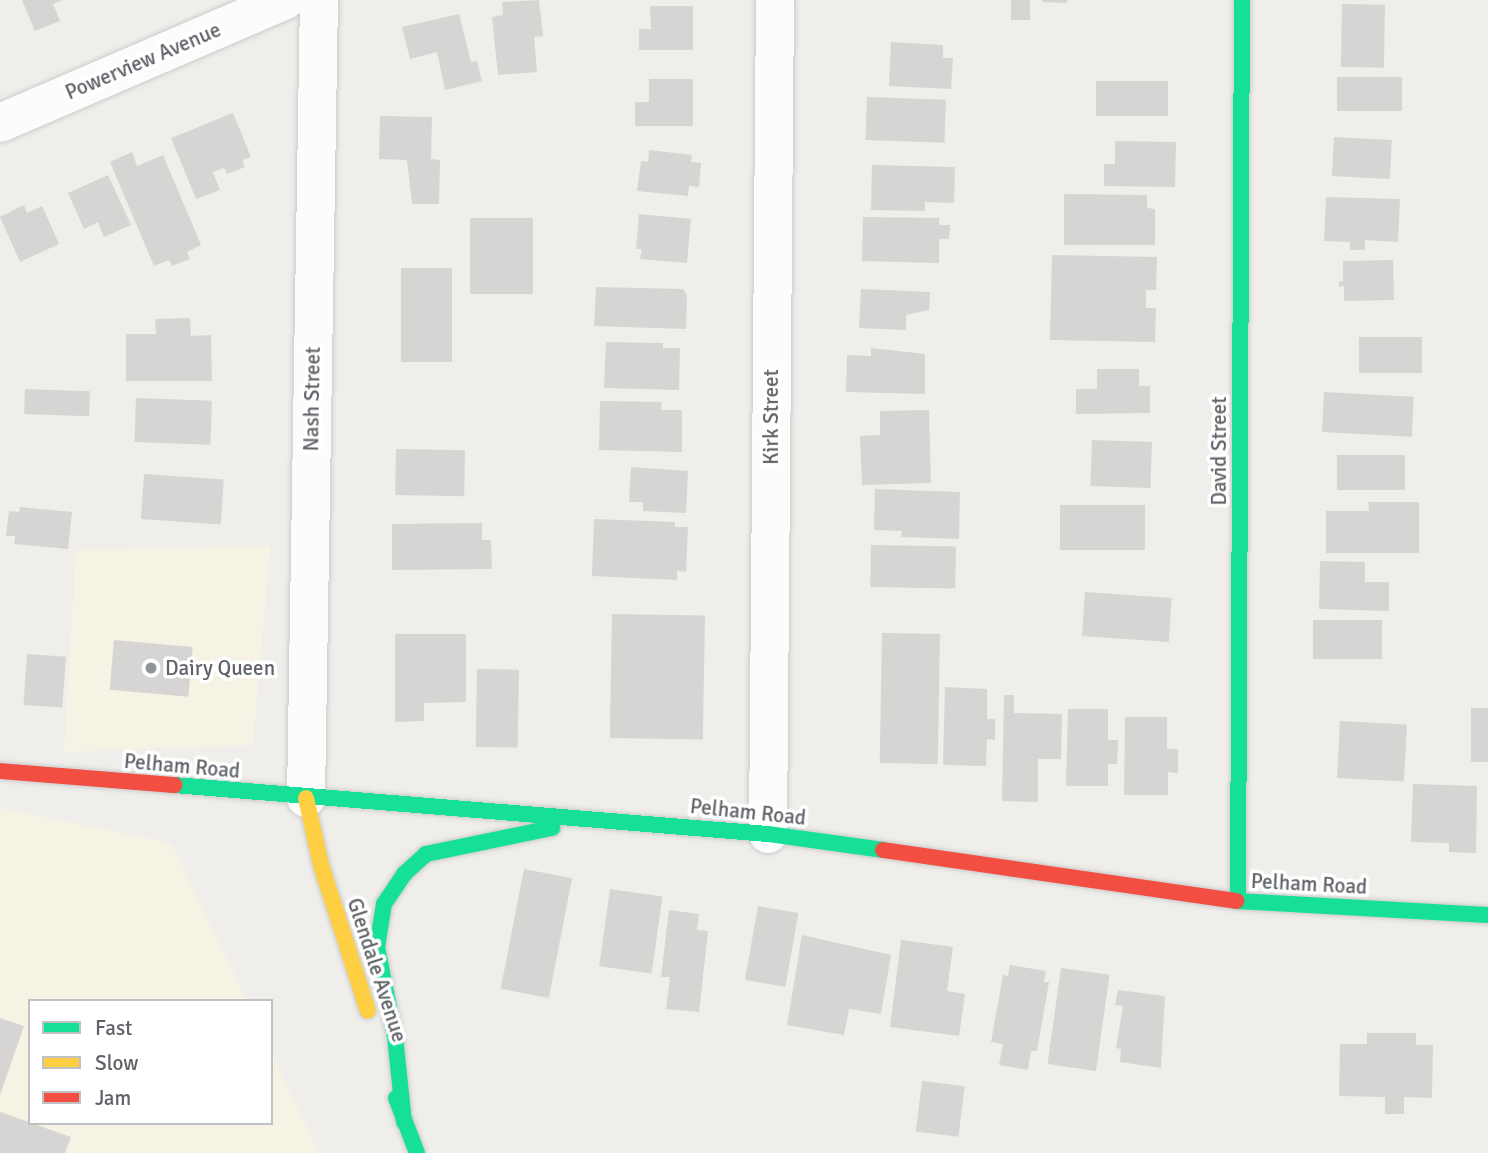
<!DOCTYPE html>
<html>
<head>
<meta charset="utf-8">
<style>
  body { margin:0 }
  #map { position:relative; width:1488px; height:1153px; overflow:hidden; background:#efeeea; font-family:Signika,sans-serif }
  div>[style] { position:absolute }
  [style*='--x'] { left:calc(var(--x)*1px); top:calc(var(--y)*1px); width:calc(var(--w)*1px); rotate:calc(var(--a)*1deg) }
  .commercial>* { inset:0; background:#f7f3e4 }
  .building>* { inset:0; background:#d6d5d3; transform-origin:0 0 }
  .roads { filter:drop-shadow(0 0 2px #cbcccc) drop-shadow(0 0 2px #cbcccc) }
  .street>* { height:38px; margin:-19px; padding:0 19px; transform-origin:19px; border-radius:19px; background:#fdfcfc }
  .fast>* { height:16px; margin:-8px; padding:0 8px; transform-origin:8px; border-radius:8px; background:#16e098 }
  .slow>* { height:16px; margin:-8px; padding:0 8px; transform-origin:8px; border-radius:8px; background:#ffcf43 }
  .jam>* { height:16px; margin:-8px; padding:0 8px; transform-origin:8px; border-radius:8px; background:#f24e42 }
  .dots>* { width:19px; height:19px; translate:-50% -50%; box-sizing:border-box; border:4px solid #fff; border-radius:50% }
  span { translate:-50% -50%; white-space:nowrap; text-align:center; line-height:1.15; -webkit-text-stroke:7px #fff; paint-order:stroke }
  .street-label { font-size:21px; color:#5f6368 }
  .poi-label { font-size:21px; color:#5f6368 }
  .left { translate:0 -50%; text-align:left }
  .legend { position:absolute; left:28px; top:999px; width:245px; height:126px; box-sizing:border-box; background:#fff; border:2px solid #bfc1c3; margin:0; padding:9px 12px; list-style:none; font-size:21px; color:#5f6368 }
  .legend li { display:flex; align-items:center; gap:14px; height:35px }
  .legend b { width:35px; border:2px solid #bfc1c3 }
</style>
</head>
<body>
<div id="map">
  <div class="commercial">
    <i style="clip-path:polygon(270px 546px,253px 745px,64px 752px,76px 550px)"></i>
    <i style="clip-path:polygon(0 808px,171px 843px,247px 1001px,30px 1001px,30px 1123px,271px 1123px,271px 1052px,319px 1153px,0 1153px)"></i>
  </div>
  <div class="building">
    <i style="clip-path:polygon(22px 0,63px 0,53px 4px,60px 21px,35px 31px)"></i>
    <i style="clip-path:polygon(539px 0,543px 36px,534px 37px,537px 72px,498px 75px,492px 17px,503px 15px,502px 2px)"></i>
    <i style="left:1011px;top:0;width:19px;height:20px"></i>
    <i style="clip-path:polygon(1042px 0,1067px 0,1067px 3px,1042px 2px)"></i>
    <i style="left:1342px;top:4px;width:43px;height:63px;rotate:1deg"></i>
    <i style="clip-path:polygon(650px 6px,693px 6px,693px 50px,639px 50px,639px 29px,651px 29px)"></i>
    <i style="clip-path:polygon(459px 14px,471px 62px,477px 61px,482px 81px,445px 90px,437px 52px,410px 59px,402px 27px)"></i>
    <i style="clip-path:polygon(891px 42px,943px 45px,943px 58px,953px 58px,951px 89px,889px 86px)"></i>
    <i style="left:1337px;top:77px;width:65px;height:34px"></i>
    <i style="clip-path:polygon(649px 79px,693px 79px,693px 126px,635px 126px,635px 102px,649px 102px)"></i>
    <i style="left:1096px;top:81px;width:72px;height:35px"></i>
    <i style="left:867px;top:97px;width:79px;height:43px;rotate:2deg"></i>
    <i style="clip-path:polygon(233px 113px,251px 157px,242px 160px,245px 167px,227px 174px,224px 168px,213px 172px,220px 190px,196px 199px,171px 138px)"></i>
    <i style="clip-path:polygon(380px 116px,432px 117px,431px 159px,440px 160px,439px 204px,412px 204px,407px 160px,379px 159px)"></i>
    <i style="left:1334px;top:137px;width:58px;height:39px;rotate:3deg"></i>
    <i style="clip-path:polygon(1115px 141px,1176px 142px,1175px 187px,1104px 186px,1104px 164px,1115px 164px)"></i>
    <i style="clip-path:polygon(649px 150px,692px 155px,691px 162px,701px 163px,699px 187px,689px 186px,688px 196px,637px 191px,641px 161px,648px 162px)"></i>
    <i style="clip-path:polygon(132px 152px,137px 166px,163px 155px,201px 245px,187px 252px,190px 259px,172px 266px,169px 260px,154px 266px,110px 162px)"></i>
    <i style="clip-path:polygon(872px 165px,955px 167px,954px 203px,925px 202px,925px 211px,871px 210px)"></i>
    <i style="clip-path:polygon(108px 175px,131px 225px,104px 237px,98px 222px,84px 229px,68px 193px)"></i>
    <i style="clip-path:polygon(1064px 194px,1147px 195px,1147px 208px,1155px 209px,1155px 245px,1064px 245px)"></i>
    <i style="clip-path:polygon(1326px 197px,1400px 199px,1398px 242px,1365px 240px,1365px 250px,1350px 250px,1350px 242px,1324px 241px)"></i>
    <i style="clip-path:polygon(24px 205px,27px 213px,42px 206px,59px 244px,20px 262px,0 217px)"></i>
    <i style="clip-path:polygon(639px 214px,691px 219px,687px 263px,640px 259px,642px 249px,636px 249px)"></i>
    <i style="clip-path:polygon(863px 217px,939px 218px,939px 225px,950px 225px,949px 239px,939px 239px,939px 263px,862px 261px)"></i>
    <i style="left:470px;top:218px;width:63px;height:76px"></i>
    <i style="clip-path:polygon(1052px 255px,1157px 257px,1156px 290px,1146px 290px,1146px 308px,1156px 308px,1155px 342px,1050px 340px)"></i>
    <i style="clip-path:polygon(1393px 260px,1394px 300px,1344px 301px,1344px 286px,1339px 287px,1339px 281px,1343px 281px,1343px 261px)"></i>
    <i style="left:401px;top:268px;width:51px;height:94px"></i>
    <i style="clip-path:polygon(596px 287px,683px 289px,687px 295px,686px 329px,594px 326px)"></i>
    <i style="clip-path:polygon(861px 289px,930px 292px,929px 310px,906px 315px,906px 330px,859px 328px)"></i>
    <i style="clip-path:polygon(190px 318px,191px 336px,211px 335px,212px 381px,126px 381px,126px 334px,156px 334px,155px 319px)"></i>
    <i style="left:1359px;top:337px;width:63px;height:36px"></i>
    <i style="clip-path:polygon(606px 342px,663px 343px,663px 348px,680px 348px,679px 390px,604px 388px)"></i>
    <i style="clip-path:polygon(871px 348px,925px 354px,925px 394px,846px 392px,847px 355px,871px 356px)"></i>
    <i style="clip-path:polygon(1097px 369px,1139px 369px,1139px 386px,1150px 386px,1150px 413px,1076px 414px,1076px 389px,1097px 389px)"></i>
    <i style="left:25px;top:389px;width:65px;height:25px;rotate:2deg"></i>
    <i style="left:1324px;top:392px;width:90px;height:40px;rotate:3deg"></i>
    <i style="left:136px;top:398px;width:76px;height:44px;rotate:2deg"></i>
    <i style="clip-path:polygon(600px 401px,662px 402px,661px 410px,682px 410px,682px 452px,599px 450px)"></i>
    <i style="clip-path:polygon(929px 410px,931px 483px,862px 485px,860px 436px,880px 435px,880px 411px)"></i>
    <i style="left:1092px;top:440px;width:60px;height:46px;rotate:2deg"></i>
    <i style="left:396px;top:449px;width:69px;height:46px;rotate:1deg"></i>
    <i style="left:1337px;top:455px;width:68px;height:35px"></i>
    <i style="clip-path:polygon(631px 467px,688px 471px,686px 513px,643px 511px,643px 502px,629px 502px)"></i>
    <i style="left:144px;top:474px;width:80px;height:45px;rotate:4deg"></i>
    <i style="clip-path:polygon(875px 489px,960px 492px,959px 539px,901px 537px,902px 531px,874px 530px)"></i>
    <i style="clip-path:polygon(1368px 502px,1419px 502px,1419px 553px,1326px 553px,1326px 511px,1369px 511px)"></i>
    <i style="left:1145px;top:505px;width:45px;height:85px;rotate:90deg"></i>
    <i style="clip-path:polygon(20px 507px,72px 512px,68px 549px,14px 544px,15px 536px,6px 536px,9px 511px,19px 512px)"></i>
    <i style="clip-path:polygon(594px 519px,675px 522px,675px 527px,688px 527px,686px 572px,677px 571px,677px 580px,592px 576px)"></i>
    <i style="clip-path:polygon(482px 523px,482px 540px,491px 540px,492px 569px,392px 570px,392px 524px)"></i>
    <i style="left:871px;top:545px;width:85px;height:42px;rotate:1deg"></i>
    <i style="clip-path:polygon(1320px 561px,1365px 562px,1365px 582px,1389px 582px,1389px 611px,1319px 609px)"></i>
    <i style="left:1085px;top:592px;width:87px;height:44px;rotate:4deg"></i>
    <i style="left:612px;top:614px;width:93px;height:124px;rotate:1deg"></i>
    <i style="left:1313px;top:620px;width:69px;height:39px"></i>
    <i style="left:882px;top:633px;width:58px;height:130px;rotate:1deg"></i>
    <i style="clip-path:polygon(395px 634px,466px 634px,466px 702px,424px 703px,424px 721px,395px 722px)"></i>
    <i style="left:114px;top:640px;width:79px;height:50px;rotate:5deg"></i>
    <i style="left:27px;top:654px;width:39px;height:51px;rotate:4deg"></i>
    <i style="left:477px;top:669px;width:42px;height:78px;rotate:1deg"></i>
    <i style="clip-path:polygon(945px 687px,987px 689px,987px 719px,995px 719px,995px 740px,987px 739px,986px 766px,943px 765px)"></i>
    <i style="clip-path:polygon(1004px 695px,1014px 695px,1014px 713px,1062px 714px,1061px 759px,1038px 759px,1038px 802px,1002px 801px)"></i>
    <i style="left:1488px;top:708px;width:54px;height:17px;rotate:90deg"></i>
    <i style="clip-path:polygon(1068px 709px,1108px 709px,1108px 740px,1118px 740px,1117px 764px,1108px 764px,1108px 786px,1066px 786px)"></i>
    <i style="clip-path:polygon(1125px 717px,1167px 717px,1167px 749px,1178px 749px,1178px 773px,1168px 772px,1168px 795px,1124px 795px)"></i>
    <i style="left:1340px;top:721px;width:67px;height:57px;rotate:3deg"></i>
    <i style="clip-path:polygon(1413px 784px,1477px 786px,1476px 853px,1449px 852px,1449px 843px,1411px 842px)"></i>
    <i style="left:524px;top:869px;width:49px;height:122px;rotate:11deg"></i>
    <i style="left:610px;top:889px;width:53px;height:78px;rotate:8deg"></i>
    <i style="left:758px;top:906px;width:41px;height:75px;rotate:10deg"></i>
    <i style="clip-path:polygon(669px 910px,699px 914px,697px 930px,708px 931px,699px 1012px,666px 1009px,670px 977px,661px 977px)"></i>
    <i style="clip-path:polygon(802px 935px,891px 955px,881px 1014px,849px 1009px,844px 1035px,787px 1025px)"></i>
    <i style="clip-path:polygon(901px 940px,953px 947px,947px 991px,965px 994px,959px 1036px,890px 1027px)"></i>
    <i style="clip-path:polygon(1010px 965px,1046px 971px,1044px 982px,1049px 982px,1037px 1051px,1031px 1051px,1028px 1070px,999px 1065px,1003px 1044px,991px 1042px,1003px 975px,1008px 976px)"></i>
    <i style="left:1061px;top:968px;width:49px;height:97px;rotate:8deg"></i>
    <i style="clip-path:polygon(1118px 990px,1165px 996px,1161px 1068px,1120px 1062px,1121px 1049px,1116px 1048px,1123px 1006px,1115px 1005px)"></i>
    <i style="clip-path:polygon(0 1018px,24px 1026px,0 1095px)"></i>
    <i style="clip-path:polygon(1367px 1033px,1416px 1033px,1416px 1045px,1433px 1045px,1432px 1098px,1404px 1097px,1404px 1114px,1385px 1114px,1385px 1097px,1339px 1096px,1340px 1044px,1367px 1044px)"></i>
    <i style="left:922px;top:1081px;width:43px;height:51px;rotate:7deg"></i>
    <i style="clip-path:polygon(0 1112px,71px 1137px,65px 1153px,0 1153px)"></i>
  </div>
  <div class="roads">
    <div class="street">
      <i style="--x:0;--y:123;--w:311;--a:-23.3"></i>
      <i style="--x:306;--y:798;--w:798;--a:-89.07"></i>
      <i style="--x:768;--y:834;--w:834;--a:-89.52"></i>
    </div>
    <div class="fast">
      <i style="--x:174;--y:785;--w:596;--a:4.72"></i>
      <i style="--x:768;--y:834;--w:116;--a:7.9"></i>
      <i style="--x:1236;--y:901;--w:252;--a:3.2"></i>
      <i style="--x:1238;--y:901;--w:901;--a:-89.75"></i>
      <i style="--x:396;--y:1098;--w:59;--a:69.1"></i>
      <i style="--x:404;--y:1122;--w:85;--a:-96"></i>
      <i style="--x:395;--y:1037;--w:92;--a:-101.3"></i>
      <i style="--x:377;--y:947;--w:44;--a:-80.8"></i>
      <i style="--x:384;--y:904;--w:36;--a:-56"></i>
      <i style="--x:404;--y:874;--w:30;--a:-42"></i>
      <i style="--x:426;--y:854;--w:129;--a:-11.7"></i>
    </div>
    <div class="slow">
      <i style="--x:306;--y:798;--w:69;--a:77.4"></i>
      <i style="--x:321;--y:865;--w:153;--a:72.2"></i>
    </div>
    <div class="jam">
      <i style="--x:0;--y:771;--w:175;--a:4.6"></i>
      <i style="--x:883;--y:850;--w:357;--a:8.2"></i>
    </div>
  </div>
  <div class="dots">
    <i style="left:151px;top:668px;background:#919496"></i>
  </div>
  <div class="street-label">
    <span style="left:143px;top:61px;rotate:-23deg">Powerview Avenue</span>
    <span style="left:312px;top:399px;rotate:-89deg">Nash Street</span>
    <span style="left:771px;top:417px;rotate:-90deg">Kirk Street</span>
    <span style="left:1219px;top:451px;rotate:-90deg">David Street</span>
    <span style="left:182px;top:766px;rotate:5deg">Pelham Road</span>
    <span style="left:748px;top:812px;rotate:6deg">Pelham Road</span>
    <span style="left:1309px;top:884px;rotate:3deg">Pelham Road</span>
    <span style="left:377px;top:970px;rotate:72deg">Glendale Avenue</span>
  </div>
  <div class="poi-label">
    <span class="left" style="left:165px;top:668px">Dairy Queen</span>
  </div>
  <ul class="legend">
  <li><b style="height:9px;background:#16e098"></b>Fast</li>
  <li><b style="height:9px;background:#ffcf43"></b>Slow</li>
  <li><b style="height:9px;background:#f24e42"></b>Jam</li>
  </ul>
</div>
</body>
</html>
